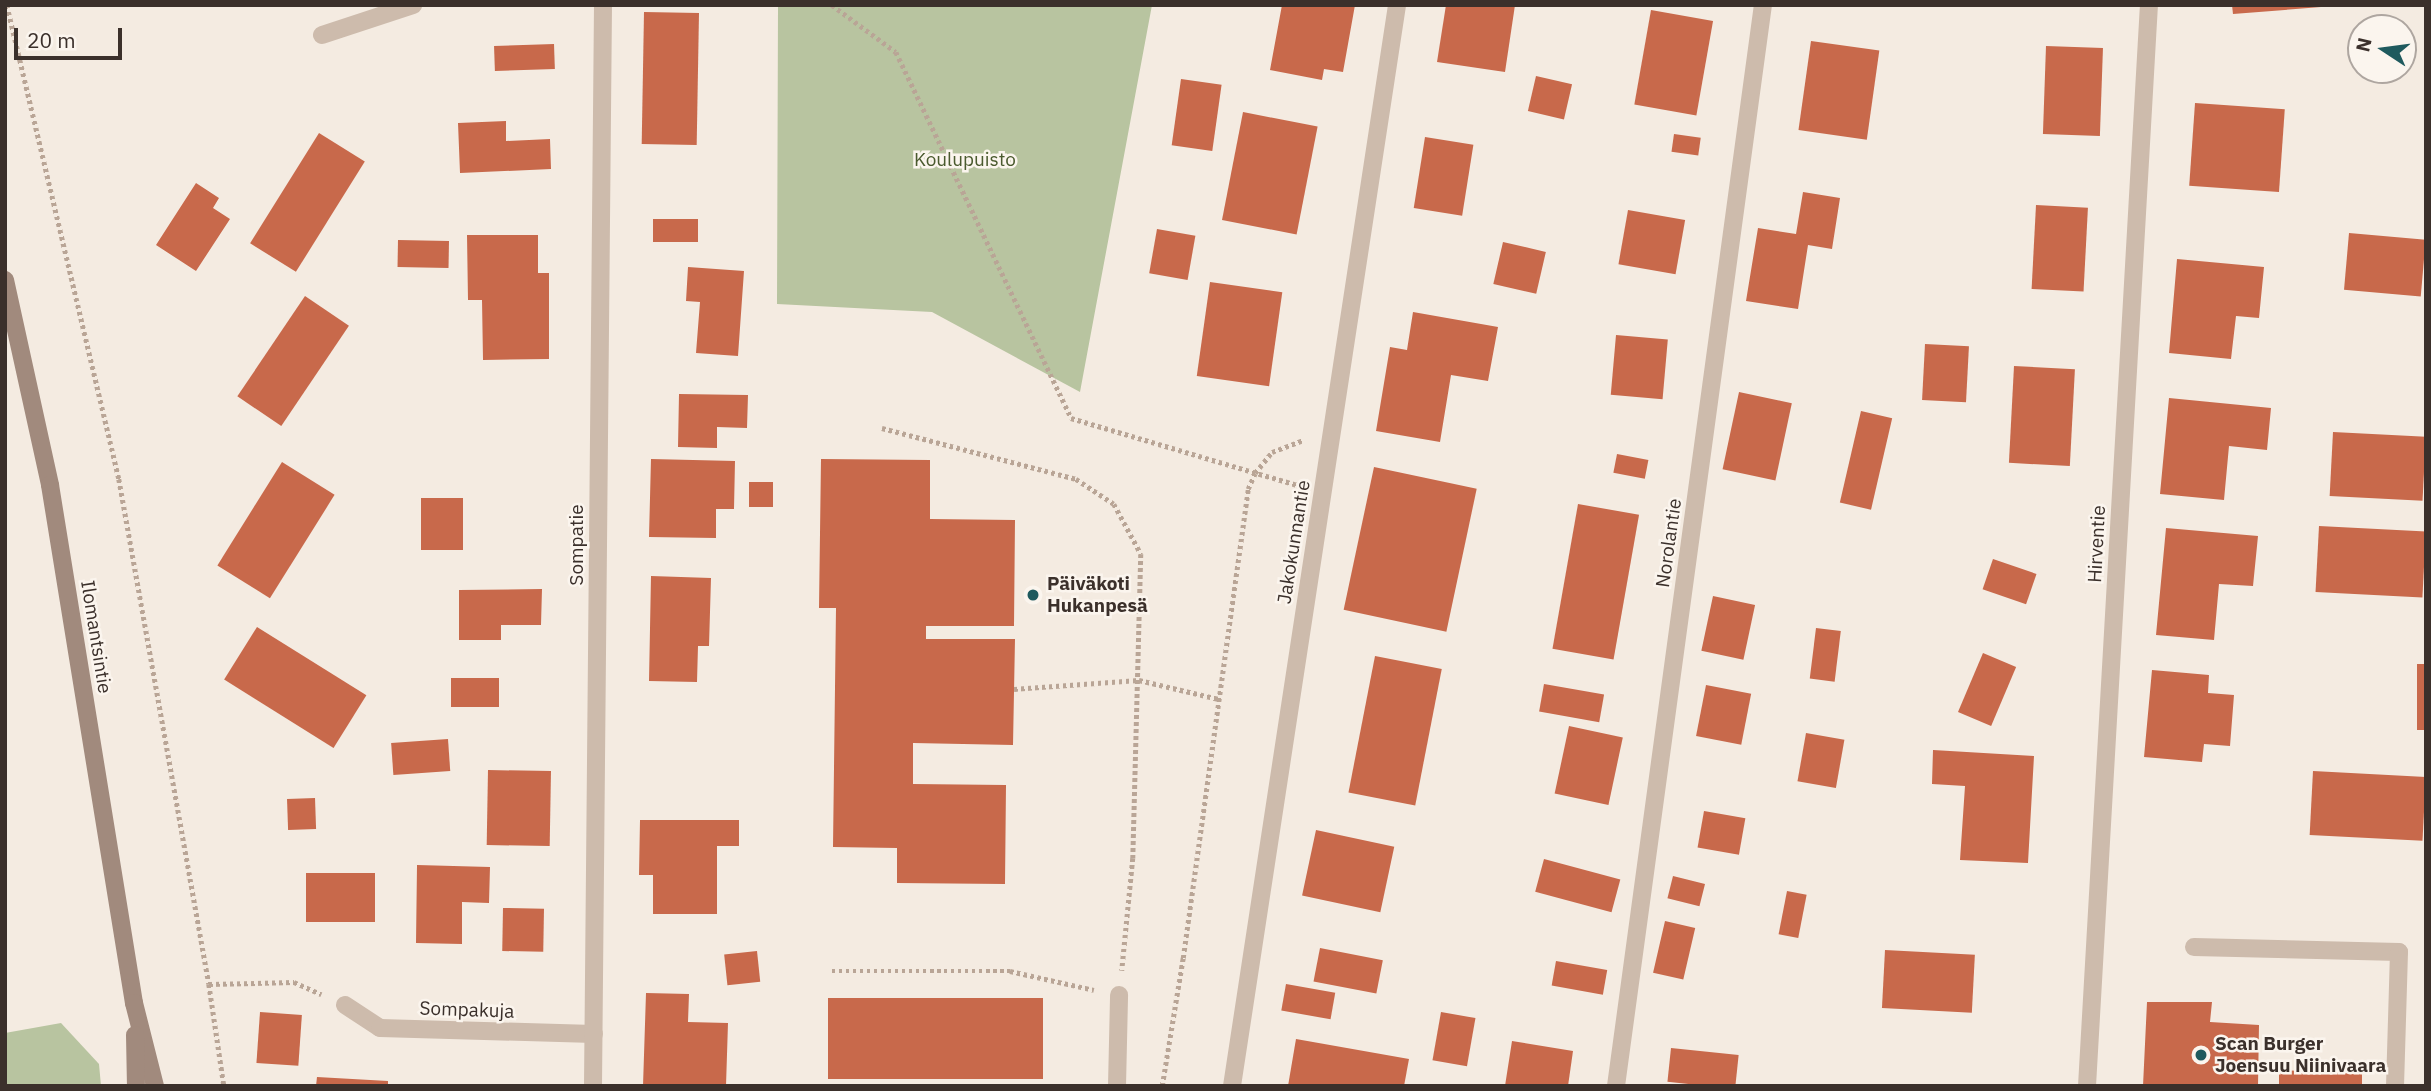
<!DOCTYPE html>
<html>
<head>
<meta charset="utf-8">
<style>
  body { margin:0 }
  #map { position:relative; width:2431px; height:1091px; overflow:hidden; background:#f4ebe1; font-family:"IBM Plex Sans",sans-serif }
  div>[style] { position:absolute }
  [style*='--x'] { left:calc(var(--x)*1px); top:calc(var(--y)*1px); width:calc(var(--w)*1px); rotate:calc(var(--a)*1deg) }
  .green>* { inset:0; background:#b8c4a0 }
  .building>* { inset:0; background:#c8694b; transform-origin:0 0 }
  .path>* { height:4.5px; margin-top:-2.25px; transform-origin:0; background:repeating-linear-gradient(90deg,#b9a596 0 3.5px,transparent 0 7px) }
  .service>* { height:18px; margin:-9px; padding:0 9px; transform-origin:9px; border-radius:9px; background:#cdbbac }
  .minor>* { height:18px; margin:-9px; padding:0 9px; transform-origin:9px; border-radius:9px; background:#cdbbac }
  .secondary>* { height:18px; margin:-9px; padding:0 9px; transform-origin:9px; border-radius:9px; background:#a18a7d }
  .dots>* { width:19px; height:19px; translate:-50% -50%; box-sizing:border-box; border:4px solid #fbf5ee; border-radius:50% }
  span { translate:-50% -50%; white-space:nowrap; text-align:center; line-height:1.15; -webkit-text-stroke:5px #fbf5ee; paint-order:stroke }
  .park-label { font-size:19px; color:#4a5a2e }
  .street-label { font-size:19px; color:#3b302b }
  .poi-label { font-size:19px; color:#3b302b; font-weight:700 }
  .left { translate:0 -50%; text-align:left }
  .frame { position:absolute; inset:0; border:7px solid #3b302b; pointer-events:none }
  .north { position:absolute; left:2347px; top:14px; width:70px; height:70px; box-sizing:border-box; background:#fbf5ee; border:2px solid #aea6a0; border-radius:50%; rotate:283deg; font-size:19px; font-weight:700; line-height:28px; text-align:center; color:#3b302b }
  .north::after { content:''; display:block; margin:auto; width:24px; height:32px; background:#1f5a5e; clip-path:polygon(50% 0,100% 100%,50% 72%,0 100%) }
  .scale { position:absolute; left:14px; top:28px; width:108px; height:32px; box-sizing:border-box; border:4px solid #3b302b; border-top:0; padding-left:9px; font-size:21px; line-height:24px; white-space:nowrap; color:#3b302b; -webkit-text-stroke:5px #fbf5ee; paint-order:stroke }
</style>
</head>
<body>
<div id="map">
  <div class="green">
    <i style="clip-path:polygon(778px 5px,1152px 5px,1080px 392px,932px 312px,777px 304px)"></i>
    <i style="clip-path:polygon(61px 1023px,99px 1064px,101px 1086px,5px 1086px,5px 1033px)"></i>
  </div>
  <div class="building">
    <i style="clip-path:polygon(1282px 5px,1355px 5px,1343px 72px,1324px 69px,1322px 80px,1270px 70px)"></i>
    <i style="clip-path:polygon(1446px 5px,1515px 5px,1505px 72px,1437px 62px)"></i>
    <i style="clip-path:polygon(2232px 5px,2321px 5px,2321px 7px,2233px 14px)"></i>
    <i style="left:1651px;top:10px;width:63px;height:96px;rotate:10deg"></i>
    <i style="left:644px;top:12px;width:55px;height:132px;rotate:1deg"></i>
    <i style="left:1811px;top:41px;width:69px;height:90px;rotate:8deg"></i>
    <i style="left:554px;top:44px;width:25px;height:60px;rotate:88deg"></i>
    <i style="left:2046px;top:46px;width:57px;height:88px;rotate:2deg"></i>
    <i style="left:1536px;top:76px;width:37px;height:36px;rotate:13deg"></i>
    <i style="left:1181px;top:79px;width:41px;height:67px;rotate:8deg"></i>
    <i style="left:2195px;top:103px;width:90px;height:83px;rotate:4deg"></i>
    <i style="left:1243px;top:112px;width:76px;height:110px;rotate:11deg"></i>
    <i style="clip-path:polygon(506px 121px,506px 141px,550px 139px,551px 169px,460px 173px,458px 123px)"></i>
    <i style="left:319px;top:133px;width:54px;height:130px;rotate:32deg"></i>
    <i style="left:1674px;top:134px;width:27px;height:18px;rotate:8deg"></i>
    <i style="left:1425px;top:137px;width:49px;height:72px;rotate:9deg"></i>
    <i style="clip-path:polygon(196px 183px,219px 198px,213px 208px,230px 219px,196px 271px,156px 245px)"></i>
    <i style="clip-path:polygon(1803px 192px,1840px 198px,1832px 249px,1808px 245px,1798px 309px,1746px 301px,1758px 228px,1796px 234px)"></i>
    <i style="left:2036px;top:205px;width:52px;height:84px;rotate:3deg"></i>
    <i style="left:1628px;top:210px;width:58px;height:55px;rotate:10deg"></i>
    <i style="left:653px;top:219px;width:45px;height:23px"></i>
    <i style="left:1157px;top:229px;width:39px;height:45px;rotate:10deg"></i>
    <i style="left:2349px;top:233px;width:77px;height:57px;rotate:5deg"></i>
    <i style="clip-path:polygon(467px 235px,538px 235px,538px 273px,549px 273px,549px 359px,483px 360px,482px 300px,468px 300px)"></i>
    <i style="left:398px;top:240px;width:51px;height:27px;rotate:1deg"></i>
    <i style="left:1503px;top:242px;width:44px;height:43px;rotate:13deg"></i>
    <i style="clip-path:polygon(2177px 259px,2264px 267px,2259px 318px,2236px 316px,2231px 359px,2169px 353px)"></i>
    <i style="clip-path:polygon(688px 267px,744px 271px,738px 356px,696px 353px,700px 302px,686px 301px)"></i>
    <i style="left:1210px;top:282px;width:73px;height:95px;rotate:8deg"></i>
    <i style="left:305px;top:296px;width:53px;height:121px;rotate:34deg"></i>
    <i style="clip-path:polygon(1413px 312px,1498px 327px,1488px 381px,1451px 375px,1440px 442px,1376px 431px,1390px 347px,1407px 350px)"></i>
    <i style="left:1616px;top:335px;width:52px;height:60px;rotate:5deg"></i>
    <i style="left:1925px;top:344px;width:44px;height:56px;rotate:3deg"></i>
    <i style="left:2014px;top:366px;width:61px;height:97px;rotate:3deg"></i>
    <i style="left:1739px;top:392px;width:54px;height:79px;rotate:12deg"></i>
    <i style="clip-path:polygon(679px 394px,748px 395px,747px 428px,717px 427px,717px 448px,678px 447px)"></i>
    <i style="clip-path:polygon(2169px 398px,2271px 408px,2267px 450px,2229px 446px,2224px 500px,2160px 494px)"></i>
    <i style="left:1861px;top:411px;width:32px;height:94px;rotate:13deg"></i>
    <i style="left:2333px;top:432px;width:93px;height:64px;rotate:3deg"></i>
    <i style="left:1617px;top:454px;width:32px;height:19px;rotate:11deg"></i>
    <i style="clip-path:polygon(651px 459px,735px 461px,734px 509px,716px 509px,716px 538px,649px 537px)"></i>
    <i style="clip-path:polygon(821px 459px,930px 460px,930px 519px,1015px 520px,1014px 626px,926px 626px,926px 639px,1015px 639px,1013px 745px,913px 743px,913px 784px,1006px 785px,1005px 884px,897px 883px,897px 848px,833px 847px,836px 608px,819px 608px)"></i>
    <i style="left:282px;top:462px;width:62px;height:122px;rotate:32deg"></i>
    <i style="left:1374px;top:467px;width:105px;height:146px;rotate:12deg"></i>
    <i style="left:749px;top:482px;width:24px;height:25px"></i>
    <i style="left:421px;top:498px;width:42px;height:52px"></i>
    <i style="left:1578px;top:504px;width:62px;height:147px;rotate:10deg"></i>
    <i style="left:2319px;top:526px;width:107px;height:66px;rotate:3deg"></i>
    <i style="clip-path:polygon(2166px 528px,2258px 536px,2253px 586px,2219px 584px,2214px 640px,2156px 635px)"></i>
    <i style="left:1993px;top:559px;width:46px;height:32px;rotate:19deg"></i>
    <i style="clip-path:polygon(651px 576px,711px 578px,709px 646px,698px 646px,697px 682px,649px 681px)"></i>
    <i style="clip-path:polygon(542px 589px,541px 625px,501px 625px,501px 640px,459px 640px,459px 590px)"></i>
    <i style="left:1713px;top:596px;width:43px;height:56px;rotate:12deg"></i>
    <i style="left:257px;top:627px;width:129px;height:62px;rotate:32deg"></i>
    <i style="left:1816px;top:628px;width:25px;height:51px;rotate:7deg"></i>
    <i style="left:1983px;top:653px;width:36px;height:64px;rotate:23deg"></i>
    <i style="left:1375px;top:656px;width:68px;height:139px;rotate:11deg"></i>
    <i style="left:2417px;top:664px;width:9px;height:66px"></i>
    <i style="clip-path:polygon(2152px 670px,2209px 675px,2208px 693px,2234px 695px,2230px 746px,2204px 744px,2202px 762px,2144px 757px)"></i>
    <i style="left:451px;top:678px;width:48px;height:29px"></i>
    <i style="left:1544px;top:684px;width:61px;height:28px;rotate:10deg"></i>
    <i style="left:1706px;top:685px;width:46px;height:52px;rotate:11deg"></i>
    <i style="left:1569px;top:726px;width:55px;height:69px;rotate:12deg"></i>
    <i style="left:1806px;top:733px;width:39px;height:49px;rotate:10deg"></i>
    <i style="left:448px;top:739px;width:32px;height:57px;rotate:86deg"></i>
    <i style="clip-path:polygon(1933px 750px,2034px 756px,2028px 863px,1960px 860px,1965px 786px,1932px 784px)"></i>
    <i style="left:488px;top:770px;width:63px;height:75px;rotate:1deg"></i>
    <i style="left:2313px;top:771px;width:113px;height:64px;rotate:3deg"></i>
    <i style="left:315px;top:798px;width:31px;height:28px;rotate:88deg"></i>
    <i style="left:1704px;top:811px;width:42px;height:37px;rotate:10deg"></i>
    <i style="clip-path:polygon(640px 820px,739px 820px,739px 846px,717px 846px,717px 914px,653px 914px,653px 875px,639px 875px)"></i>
    <i style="left:1316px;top:830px;width:80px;height:67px;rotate:12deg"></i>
    <i style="left:1544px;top:859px;width:79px;height:34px;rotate:15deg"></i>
    <i style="clip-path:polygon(417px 865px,490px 867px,489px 903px,462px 902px,462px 944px,416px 943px)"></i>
    <i style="left:306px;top:873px;width:69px;height:49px"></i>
    <i style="left:1673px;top:876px;width:33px;height:23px;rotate:14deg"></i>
    <i style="left:1787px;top:891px;width:20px;height:44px;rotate:11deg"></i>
    <i style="left:503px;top:908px;width:41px;height:43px;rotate:1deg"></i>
    <i style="left:1665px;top:921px;width:31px;height:53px;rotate:13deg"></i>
    <i style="left:1320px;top:948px;width:64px;height:34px;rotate:11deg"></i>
    <i style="left:1885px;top:950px;width:90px;height:58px;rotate:3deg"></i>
    <i style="left:757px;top:951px;width:31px;height:33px;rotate:84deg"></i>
    <i style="left:1556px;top:961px;width:52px;height:25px;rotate:10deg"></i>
    <i style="left:1286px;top:984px;width:50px;height:27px;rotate:10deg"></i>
    <i style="clip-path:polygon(646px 993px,689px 994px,688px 1022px,728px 1023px,726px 1086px,643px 1086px)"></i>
    <i style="left:1043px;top:998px;width:81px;height:215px;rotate:90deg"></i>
    <i style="clip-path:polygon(2147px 1002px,2212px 1002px,2210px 1022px,2259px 1025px,2258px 1086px,2143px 1086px)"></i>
    <i style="left:260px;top:1012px;width:42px;height:51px;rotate:4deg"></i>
    <i style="left:1441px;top:1012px;width:35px;height:49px;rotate:10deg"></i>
    <i style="clip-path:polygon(1296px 1039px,1409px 1059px,1404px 1086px,1288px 1086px)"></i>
    <i style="clip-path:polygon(1512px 1041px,1573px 1051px,1568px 1086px,1505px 1086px)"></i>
    <i style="left:1671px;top:1048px;width:68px;height:34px;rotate:6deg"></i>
    <i style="clip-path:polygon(2279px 1070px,2362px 1074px,2362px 1086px,2279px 1086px)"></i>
    <i style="clip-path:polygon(317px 1077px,388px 1081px,388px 1086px,316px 1086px)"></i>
  </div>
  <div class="path">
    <i style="--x:7;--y:5;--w:487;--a:76.7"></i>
    <i style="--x:119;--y:479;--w:513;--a:79.89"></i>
    <i style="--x:209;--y:984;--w:103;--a:81.6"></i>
    <i style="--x:832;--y:5;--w:79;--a:36.3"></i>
    <i style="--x:896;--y:52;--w:406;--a:64.4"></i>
    <i style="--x:1071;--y:418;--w:236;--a:16.5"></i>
    <i style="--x:882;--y:428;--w:201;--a:14.7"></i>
    <i style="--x:1076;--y:479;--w:45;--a:33.3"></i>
    <i style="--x:1114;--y:504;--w:57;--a:61.6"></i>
    <i style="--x:1141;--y:554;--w:304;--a:91.5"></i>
    <i style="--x:1133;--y:858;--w:113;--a:95.6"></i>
    <i style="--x:1014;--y:689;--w:125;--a:-4.1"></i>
    <i style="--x:1139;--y:680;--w:82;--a:13.4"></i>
    <i style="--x:832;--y:971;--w:178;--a:0"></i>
    <i style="--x:1010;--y:971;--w:86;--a:12.7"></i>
    <i style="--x:209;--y:984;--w:85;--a:-1.3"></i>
    <i style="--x:294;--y:982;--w:30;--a:24"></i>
    <i style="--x:1162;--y:1086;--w:130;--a:-80.7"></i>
    <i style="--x:1183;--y:958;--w:473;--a:-82.1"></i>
    <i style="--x:1248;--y:489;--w:17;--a:-66"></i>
    <i style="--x:1255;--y:473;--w:27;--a:-51"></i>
    <i style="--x:1272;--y:452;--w:34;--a:-21"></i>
  </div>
  <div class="service">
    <i style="--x:2194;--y:947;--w:205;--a:1.4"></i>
    <i style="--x:2399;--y:952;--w:134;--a:91.7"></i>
    <i style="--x:1117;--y:1086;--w:91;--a:-88.7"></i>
  </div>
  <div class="minor">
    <i style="--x:322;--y:35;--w:96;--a:-18.2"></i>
    <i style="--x:345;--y:1005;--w:42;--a:33.3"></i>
    <i style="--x:380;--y:1028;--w:214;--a:1.6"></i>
    <i style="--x:593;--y:1086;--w:1081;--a:-89.47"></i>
    <i style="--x:1232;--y:1086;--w:1094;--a:-81.32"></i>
    <i style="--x:1616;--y:1086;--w:1091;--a:-82.26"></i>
    <i style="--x:2087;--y:1086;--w:1083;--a:-86.72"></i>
  </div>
  <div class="secondary">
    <i style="--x:5;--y:280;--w:210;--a:77.6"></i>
    <i style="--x:50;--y:485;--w:525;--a:80.79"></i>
    <i style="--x:134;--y:1003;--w:86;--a:75.8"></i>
    <i style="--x:135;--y:1035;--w:51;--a:88.9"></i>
  </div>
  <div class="dots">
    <i style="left:1033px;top:595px;background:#1f5a5e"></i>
    <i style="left:2201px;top:1055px;background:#1f5a5e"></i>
  </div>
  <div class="park-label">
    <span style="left:965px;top:160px">Koulupuisto</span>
  </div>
  <div class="street-label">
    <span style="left:1294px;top:542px;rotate:-81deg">Jakokunnantie</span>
    <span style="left:1669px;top:543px;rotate:-82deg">Norolantie</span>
    <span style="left:2097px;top:544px;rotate:-87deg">Hirventie</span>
    <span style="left:577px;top:545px;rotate:-90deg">Sompatie</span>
    <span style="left:96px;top:637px;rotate:81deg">Ilomantsintie</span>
    <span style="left:467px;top:1010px;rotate:2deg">Sompakuja</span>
  </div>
  <div class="poi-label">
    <span class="left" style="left:1047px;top:595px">Päiväkoti<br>Hukanpesä</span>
    <span class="left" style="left:2215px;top:1055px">Scan Burger<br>Joensuu Niinivaara</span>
  </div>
  <div class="frame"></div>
  <div class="north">N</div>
  <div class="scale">20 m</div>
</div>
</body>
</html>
